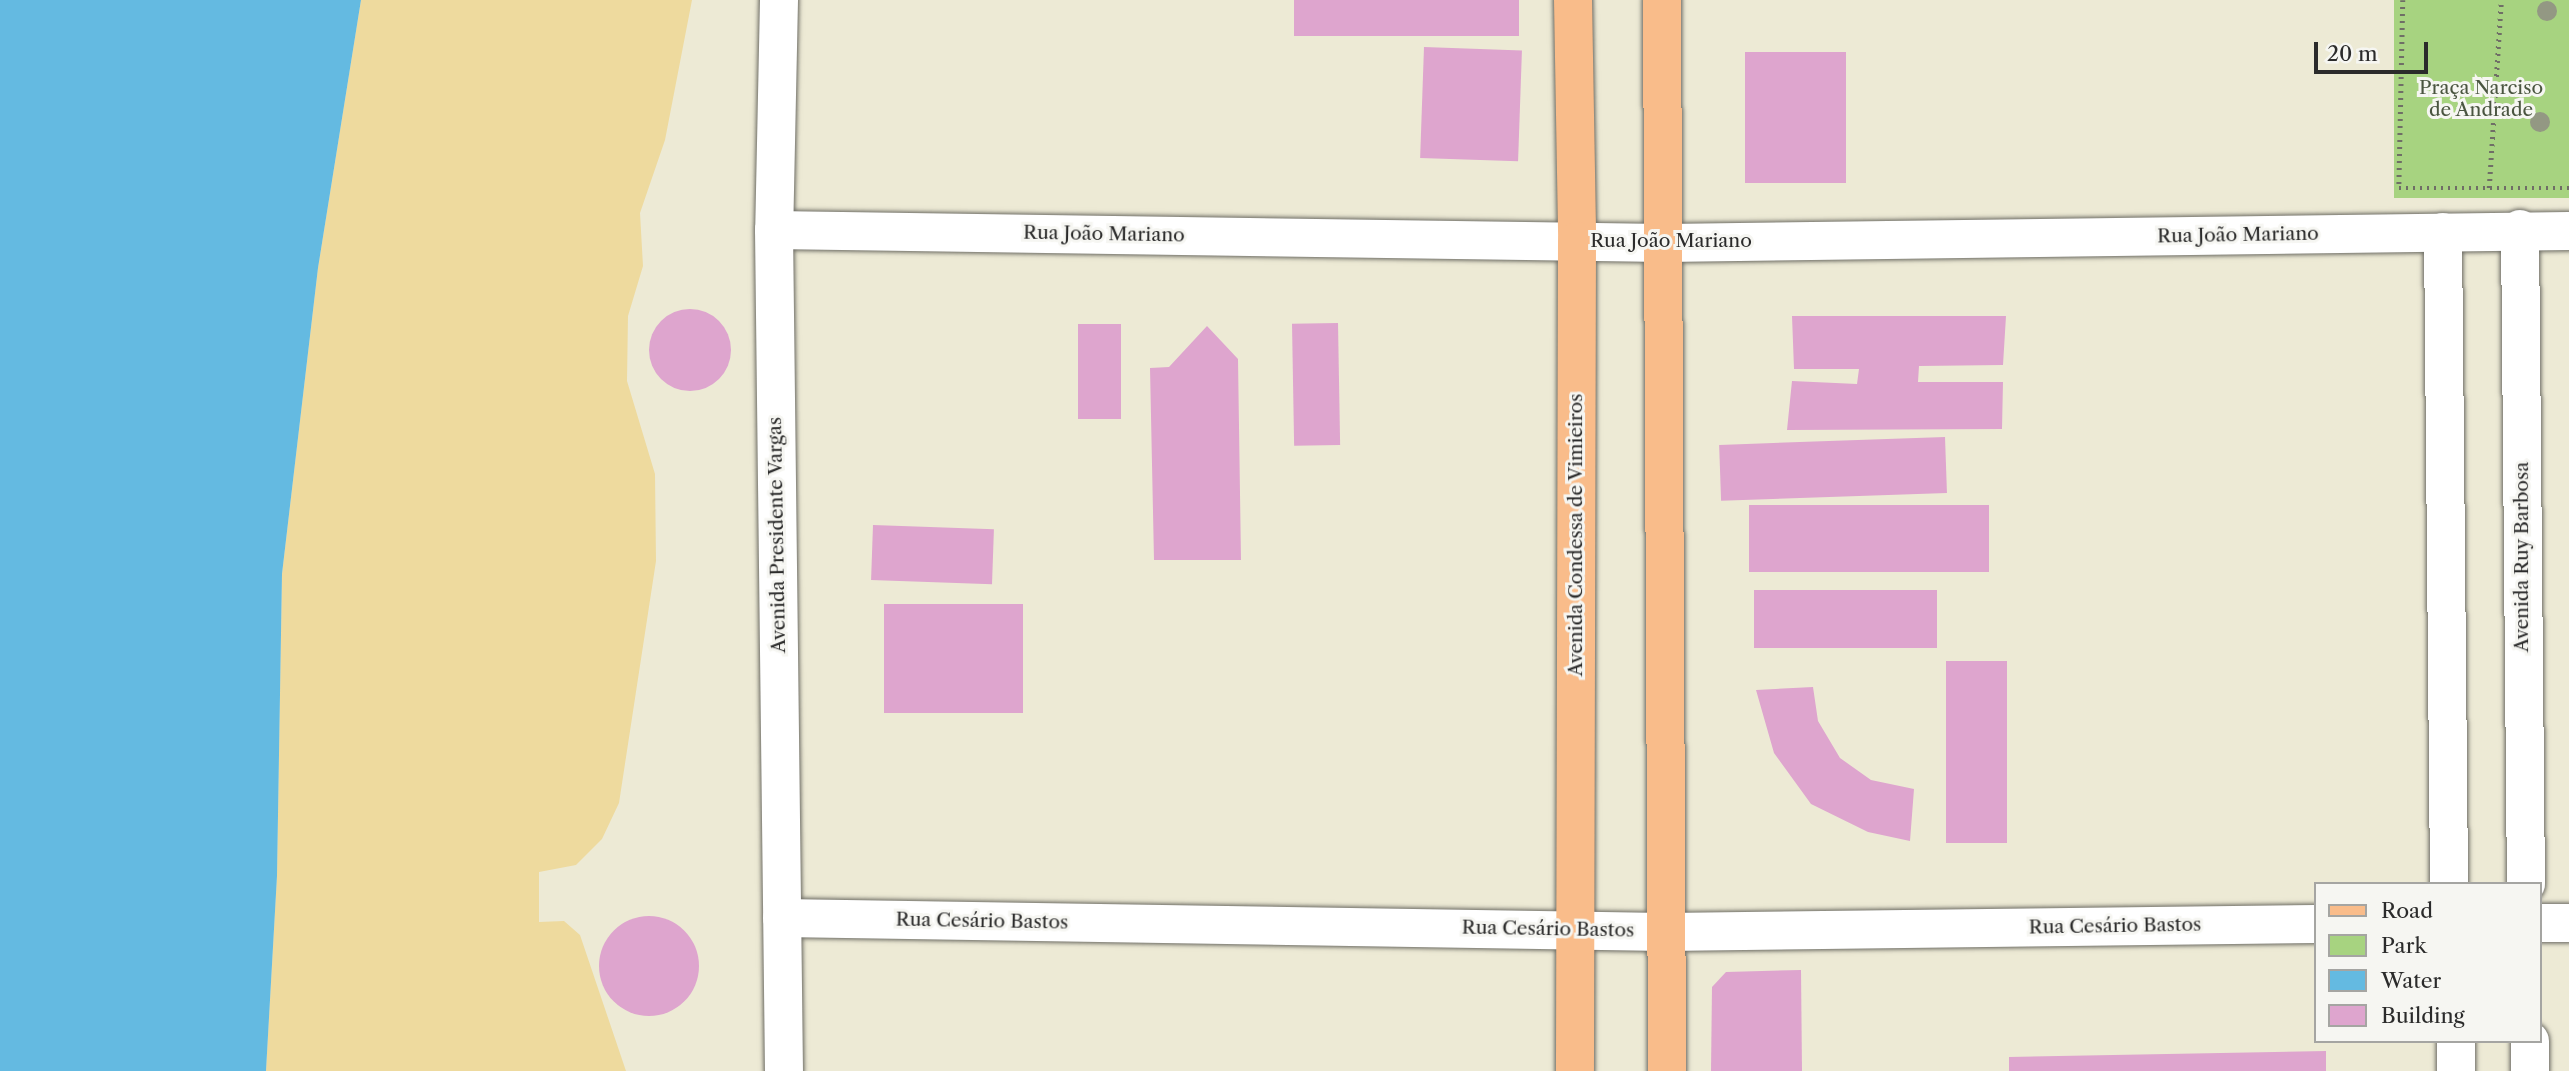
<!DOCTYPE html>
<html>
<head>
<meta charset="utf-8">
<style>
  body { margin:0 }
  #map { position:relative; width:2569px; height:1071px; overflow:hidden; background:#edead5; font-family:"Libre Caslon Text",serif }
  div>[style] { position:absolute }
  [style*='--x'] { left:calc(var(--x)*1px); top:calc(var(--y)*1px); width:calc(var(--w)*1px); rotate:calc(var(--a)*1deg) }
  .green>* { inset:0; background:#a7d380; transform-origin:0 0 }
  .sand>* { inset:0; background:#eeda9e }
  .water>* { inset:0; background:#64bae1 }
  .building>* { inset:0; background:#dea5ce; transform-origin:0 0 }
  .round { border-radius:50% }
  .path>* { height:4.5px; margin-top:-2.25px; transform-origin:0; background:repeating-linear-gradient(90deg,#6f6e66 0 2px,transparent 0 7px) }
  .roads { filter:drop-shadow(0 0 2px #6f6e66) drop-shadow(0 0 2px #6f6e66) }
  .minor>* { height:38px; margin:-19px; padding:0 19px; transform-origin:19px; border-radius:19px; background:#fff }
  .major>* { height:38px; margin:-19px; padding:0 19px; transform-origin:19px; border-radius:19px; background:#f9bc8a }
  .trees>* { width:20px; height:20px; margin:-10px; border-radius:50%; background:#939883 }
  span { translate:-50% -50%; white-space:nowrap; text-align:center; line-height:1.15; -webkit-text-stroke:6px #f6f6f2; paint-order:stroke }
  .park-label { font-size:19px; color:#4a5540 }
  .street-label { font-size:19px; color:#2b2b2b }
  .legend { position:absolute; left:2314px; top:882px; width:228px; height:161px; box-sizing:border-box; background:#f6f6f2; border:2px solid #a5a5a2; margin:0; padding:9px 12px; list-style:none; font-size:21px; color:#2b2b2b }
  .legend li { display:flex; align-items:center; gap:14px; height:35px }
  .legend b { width:35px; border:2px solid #a5a5a2 }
  .scale { position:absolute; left:2314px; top:42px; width:114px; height:32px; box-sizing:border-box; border:4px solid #2b2b2b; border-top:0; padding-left:9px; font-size:21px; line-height:24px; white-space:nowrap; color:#2b2b2b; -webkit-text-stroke:5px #f6f6f2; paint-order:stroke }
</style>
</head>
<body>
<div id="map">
  <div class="green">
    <i style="left:2394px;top:0;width:175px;height:198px"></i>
  </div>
  <div class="sand">
    <i style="clip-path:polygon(361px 0,692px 0,665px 140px,640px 213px,643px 266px,628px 316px,627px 381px,655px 474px,656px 561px,619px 803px,602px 839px,576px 865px,539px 872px,539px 922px,564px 921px,580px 935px,626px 1071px,266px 1071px,277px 876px,282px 574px,318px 268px)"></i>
  </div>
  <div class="water">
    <i style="clip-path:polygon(0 0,361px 0,318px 268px,282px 574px,277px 876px,266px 1071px,0 1071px)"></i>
  </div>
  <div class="building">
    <i style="left:1294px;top:0;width:225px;height:36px"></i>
    <i style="left:1424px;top:47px;width:98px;height:111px;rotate:2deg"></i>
    <i style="left:1745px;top:52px;width:101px;height:131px"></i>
    <i class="round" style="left:649px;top:309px;width:82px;height:82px"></i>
    <i style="clip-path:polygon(1792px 316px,2006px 316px,2003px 365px,1919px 366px,1918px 382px,2003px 382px,2002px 429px,1787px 430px,1792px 381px,1857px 384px,1859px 369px,1794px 369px)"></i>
    <i style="left:1338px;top:323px;width:122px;height:46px;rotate:89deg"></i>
    <i style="left:1078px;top:324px;width:43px;height:95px"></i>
    <i style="clip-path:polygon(1207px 326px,1238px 359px,1241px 560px,1154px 560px,1150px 368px,1169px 367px)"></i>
    <i style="left:1945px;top:437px;width:56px;height:226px;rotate:88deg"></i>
    <i style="left:1989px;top:505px;width:67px;height:240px;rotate:90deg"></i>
    <i style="left:873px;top:525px;width:121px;height:55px;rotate:2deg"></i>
    <i style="left:1937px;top:590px;width:58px;height:183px;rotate:90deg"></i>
    <i style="left:884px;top:604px;width:139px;height:109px"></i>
    <i style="left:1946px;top:661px;width:61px;height:182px"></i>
    <i style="clip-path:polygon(1813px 687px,1818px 721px,1840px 758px,1871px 780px,1914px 789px,1910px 841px,1868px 832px,1811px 804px,1774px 753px,1756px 690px)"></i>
    <i class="round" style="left:599px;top:916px;width:100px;height:100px"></i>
    <i style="clip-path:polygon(1801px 970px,1802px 1071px,1711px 1071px,1712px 987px,1726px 972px)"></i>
    <i style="clip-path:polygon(2326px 1051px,2326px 1071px,2009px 1071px,2009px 1057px)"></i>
  </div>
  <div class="path">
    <i style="--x:2403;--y:0;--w:188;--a:91.2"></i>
    <i style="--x:2399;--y:188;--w:170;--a:0"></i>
    <i style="--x:2489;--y:188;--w:188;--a:-86.3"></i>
  </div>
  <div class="roads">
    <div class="minor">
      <i style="--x:779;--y:0;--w:230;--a:91.2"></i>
      <i style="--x:774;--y:230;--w:841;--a:89.32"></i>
      <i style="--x:2520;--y:229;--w:655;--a:89.48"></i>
      <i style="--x:774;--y:230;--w:891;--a:0.84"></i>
      <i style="--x:1665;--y:243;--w:904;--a:-0.76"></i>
      <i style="--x:2443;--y:232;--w:652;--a:89.47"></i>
      <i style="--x:782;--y:918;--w:883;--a:0.91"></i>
      <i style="--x:1665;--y:932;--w:650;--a:-0.71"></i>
      <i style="--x:2539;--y:923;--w:30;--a:0"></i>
      <i style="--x:2456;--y:1071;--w:30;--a:-90"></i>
      <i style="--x:2530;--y:1071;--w:30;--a:-90"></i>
    </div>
    <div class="major">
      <i style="--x:1573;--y:0;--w:241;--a:89"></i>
      <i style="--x:1577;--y:241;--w:830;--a:90.14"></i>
      <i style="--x:1662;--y:0;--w:1071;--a:89.73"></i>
    </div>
  </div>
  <div class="trees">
    <i style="left:2547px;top:11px"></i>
    <i style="left:2540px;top:122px"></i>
  </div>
  <div class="park-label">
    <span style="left:2481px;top:99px">Praça Narciso<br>de Andrade</span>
  </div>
  <div class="street-label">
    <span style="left:1104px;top:234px;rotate:1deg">Rua João Mariano</span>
    <span style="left:2238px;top:235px;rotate:-1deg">Rua João Mariano</span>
    <span style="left:1671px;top:241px">Rua João Mariano</span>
    <span style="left:777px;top:535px;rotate:-91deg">Avenida Presidente Vargas</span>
    <span style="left:1576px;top:535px;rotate:-90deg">Avenida Condessa de Vimieiros</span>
    <span style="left:2522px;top:557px;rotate:-90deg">Avenida Ruy Barbosa</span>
    <span style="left:982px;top:921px;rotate:1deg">Rua Cesário Bastos</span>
    <span style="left:2115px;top:926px;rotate:-1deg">Rua Cesário Bastos</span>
    <span style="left:1548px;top:929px;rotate:1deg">Rua Cesário Bastos</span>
  </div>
  <ul class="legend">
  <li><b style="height:9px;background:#f9bc8a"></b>Road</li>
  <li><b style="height:19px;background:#a7d380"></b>Park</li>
  <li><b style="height:19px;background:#64bae1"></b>Water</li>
  <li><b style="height:19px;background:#dea5ce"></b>Building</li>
  </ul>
  <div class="scale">20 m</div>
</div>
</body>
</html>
